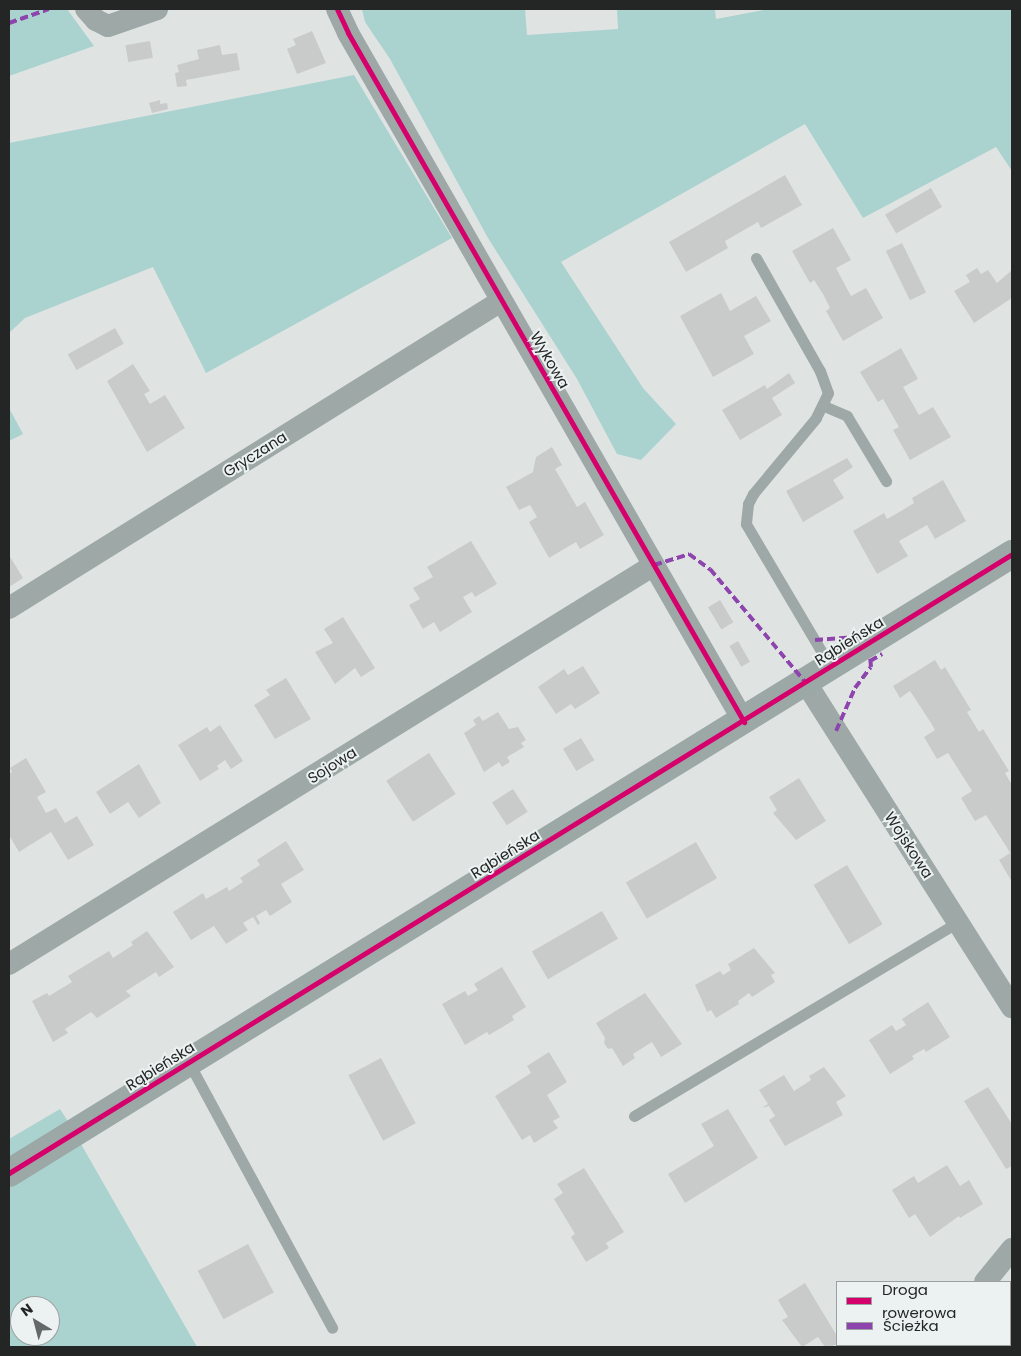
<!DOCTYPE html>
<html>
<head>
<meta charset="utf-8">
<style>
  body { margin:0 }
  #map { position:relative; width:1021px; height:1356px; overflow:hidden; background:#dfe4e3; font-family:Poppins,sans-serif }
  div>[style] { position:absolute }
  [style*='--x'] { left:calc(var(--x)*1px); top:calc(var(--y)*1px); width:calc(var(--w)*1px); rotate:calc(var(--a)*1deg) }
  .green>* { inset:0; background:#aad2cf }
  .building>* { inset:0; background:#c9cbcb; transform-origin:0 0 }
  .lane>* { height:11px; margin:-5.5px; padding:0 5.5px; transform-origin:5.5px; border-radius:5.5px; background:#9ea8a7 }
  .street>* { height:22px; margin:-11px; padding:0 11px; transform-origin:11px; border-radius:11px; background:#9ea8a7 }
  .secondary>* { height:28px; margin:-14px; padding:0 14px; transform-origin:14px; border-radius:14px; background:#9ba8a6 }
  .quiet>* { height:4px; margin-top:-2px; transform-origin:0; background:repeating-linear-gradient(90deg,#8e44ad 0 8px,transparent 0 12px) }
  .cycleway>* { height:5px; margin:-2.5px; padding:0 2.5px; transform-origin:2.5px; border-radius:2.5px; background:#d6006c }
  span { translate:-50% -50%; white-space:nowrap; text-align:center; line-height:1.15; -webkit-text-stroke:4px #ecf2f2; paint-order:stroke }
  .street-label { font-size:15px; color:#232625 }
  .frame { position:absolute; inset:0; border:10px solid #232625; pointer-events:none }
  .legend { position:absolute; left:836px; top:1281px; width:175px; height:65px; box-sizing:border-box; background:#ecf2f2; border:1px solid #9ca0a0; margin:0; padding:6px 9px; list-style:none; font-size:15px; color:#232625 }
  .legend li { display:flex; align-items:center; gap:10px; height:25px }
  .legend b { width:25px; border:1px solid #9ca0a0 }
  .north { position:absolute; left:10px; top:1296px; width:50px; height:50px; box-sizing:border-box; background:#ecf2f2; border:1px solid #9ca0a0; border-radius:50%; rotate:323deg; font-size:14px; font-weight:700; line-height:20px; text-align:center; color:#232625 }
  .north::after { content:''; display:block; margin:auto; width:18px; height:22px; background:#656868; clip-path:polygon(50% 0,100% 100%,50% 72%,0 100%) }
</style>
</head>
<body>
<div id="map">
  <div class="green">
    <i style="clip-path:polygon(9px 9px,67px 9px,94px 46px,9px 76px)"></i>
    <i style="clip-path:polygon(362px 9px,525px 9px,527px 35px,618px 29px,617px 9px,715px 9px,716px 19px,769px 9px,1012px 9px,1012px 171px,996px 147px,863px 218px,805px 124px,561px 262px,643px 388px,676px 424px,641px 460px,617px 454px,577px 379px,488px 238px,390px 59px,365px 22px)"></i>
    <i style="clip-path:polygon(354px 75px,452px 238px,206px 373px,153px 267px,25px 318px,9px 333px,9px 143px)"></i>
    <i style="clip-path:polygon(9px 408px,23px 434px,9px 441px)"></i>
    <i style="clip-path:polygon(60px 1109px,69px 1123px,9px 1160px,9px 1139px)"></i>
    <i style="clip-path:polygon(evenodd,81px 1144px,197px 1347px,9px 1347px,9px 1188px,81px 1144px,20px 1306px,50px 1306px,50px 1336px,20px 1336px,20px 1306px)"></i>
  </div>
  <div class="building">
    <i style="clip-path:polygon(312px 31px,326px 63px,297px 74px,287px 49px,296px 45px,293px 39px)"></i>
    <i style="left:150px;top:41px;width:17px;height:25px;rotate:80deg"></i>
    <i style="clip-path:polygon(220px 45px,222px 55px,237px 53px,240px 70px,186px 80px,187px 86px,177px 87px,175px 73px,179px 72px,177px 65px,199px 59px,197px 50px)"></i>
    <i style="clip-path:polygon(160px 100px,160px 104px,167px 103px,168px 109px,152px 113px,149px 103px)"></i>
    <i style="clip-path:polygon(785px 175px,802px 205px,761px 228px,758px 222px,725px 241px,728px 248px,686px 272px,669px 242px)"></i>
    <i style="left:931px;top:188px;width:22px;height:53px;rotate:60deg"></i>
    <i style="clip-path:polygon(833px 228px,851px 260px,836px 268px,851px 296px,866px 288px,883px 318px,843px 341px,826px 311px,830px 308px,823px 294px,814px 280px,810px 283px,792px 251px)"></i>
    <i style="left:902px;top:243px;width:55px;height:18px;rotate:64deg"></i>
    <i style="clip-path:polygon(977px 268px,981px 274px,988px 270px,997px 283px,1012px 270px,1012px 298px,974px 323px,954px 291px,970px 282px,966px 275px)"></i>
    <i style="clip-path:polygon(721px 293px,730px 311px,756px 296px,771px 321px,744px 336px,754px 354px,713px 377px,680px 316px)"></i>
    <i style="left:115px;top:328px;width:18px;height:54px;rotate:61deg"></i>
    <i style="clip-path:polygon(901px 348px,918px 379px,903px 387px,919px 415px,933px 407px,951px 437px,910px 460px,893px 430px,899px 427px,883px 399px,878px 402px,860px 372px)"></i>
    <i style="clip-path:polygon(133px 364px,150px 391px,144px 394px,150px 404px,165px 395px,185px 428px,147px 452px,107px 381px)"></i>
    <i style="clip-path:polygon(789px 373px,795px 383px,772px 398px,782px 415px,740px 440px,722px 410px,765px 385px,767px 389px)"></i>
    <i style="clip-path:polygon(552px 447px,562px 465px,555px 469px,577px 507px,585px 502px,604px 535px,580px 549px,576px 542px,549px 558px,529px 522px,537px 517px,530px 505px,519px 510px,506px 487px,533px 472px,536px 457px)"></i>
    <i style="clip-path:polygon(847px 458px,853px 467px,833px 480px,844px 498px,803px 522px,786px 491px)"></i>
    <i style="clip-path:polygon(943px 480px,966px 521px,935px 539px,927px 525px,899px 541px,908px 556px,877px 574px,853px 531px,884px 513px,887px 519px,901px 511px,914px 503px,912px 498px)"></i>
    <i style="clip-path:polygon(471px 541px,497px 584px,475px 597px,472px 592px,463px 597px,472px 612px,440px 632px,434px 622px,423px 629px,409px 605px,420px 599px,413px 588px,433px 577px,427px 567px)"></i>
    <i style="clip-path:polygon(9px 555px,23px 578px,9px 587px)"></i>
    <i style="left:720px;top:600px;width:26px;height:14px;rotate:59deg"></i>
    <i style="clip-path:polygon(343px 617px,375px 668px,361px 677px,355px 668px,335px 684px,315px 652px,333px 643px,324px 629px)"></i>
    <i style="left:738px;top:641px;width:24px;height:10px;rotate:60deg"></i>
    <i style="clip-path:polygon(935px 660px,941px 670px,945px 667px,971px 710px,967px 712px,979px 732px,983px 729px,1009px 771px,1005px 773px,1012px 785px,1012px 882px,999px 860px,1010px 853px,1006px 846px,986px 815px,975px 821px,961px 798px,972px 791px,948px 753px,937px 759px,924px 737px,935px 730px,931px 723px,910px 691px,900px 698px,893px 686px)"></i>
    <i style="clip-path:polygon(583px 666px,600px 693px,575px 709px,571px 704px,556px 714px,538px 687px,564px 669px,568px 675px)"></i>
    <i style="clip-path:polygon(286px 678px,311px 719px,275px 739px,254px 705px,270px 695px,266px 690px)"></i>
    <i style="clip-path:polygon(498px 712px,509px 729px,518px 727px,526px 740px,521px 743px,524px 747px,507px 757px,510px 762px,502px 767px,499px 762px,484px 772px,464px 733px,476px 725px,473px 720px,479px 716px,483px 721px)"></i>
    <i style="clip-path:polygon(220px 725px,243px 761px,231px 769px,225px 760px,217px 766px,219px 769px,200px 781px,178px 745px,207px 727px,210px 732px)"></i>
    <i style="left:581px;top:738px;width:26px;height:21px;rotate:59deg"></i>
    <i style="left:429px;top:753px;width:49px;height:51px;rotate:57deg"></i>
    <i style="clip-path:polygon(26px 758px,46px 792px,37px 797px,46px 813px,56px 808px,65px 823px,77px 816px,94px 845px,68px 860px,51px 832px,19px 852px,9px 835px,9px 774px,12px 772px,10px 768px)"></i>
    <i style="clip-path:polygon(139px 764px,161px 803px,139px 818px,128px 802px,110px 814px,96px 792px)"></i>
    <i style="clip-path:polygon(799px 778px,826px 821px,796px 840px,773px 813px,777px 810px,769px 797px)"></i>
    <i style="left:513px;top:789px;width:27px;height:25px;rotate:57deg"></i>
    <i style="clip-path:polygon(286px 841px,304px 870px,281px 884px,292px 902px,270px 916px,266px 910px,256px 916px,260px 923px,258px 925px,253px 917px,243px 923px,248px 930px,226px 944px,214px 926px,191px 940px,173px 912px,203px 893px,206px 899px,227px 887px,229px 891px,243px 882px,240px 878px,260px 865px,257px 860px)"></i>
    <i style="left:696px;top:842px;width:42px;height:81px;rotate:60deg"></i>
    <i style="left:847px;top:865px;width:69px;height:39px;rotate:59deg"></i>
    <i style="left:602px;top:911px;width:32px;height:81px;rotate:60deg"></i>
    <i style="clip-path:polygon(147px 931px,174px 967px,159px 977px,156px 972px,126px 991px,131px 996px,97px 1018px,91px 1012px,65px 1029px,68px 1033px,53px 1042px,32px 1001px,47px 993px,49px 996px,72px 982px,68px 976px,109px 951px,113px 958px,133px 945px,131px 942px)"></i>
    <i style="clip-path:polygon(754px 948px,775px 973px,771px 975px,775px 982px,752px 997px,749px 993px,738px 1001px,739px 1004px,716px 1018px,711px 1010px,707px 1012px,695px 985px,720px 971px,723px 975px,731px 970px,728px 964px)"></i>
    <i style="clip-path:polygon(502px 967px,526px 1007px,512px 1016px,514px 1020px,489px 1035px,487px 1032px,465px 1045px,442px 1004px,465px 991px,468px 996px,478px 990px,474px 984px)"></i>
    <i style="clip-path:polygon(645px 993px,682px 1044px,661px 1057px,652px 1042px,633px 1054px,635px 1058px,623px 1066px,612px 1048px,608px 1049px,604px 1043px,605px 1038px,596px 1023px)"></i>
    <i style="clip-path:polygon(928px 1002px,950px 1037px,926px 1052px,924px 1049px,912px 1056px,914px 1059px,890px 1074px,869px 1040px,892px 1025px,896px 1031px,906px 1025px,902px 1019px)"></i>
    <i style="clip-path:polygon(549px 1052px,567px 1082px,547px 1095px,560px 1117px,553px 1121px,558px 1128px,534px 1143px,530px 1135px,522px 1140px,495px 1096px,531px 1073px,527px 1066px)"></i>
    <i style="left:381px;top:1058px;width:74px;height:37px;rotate:62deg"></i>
    <i style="clip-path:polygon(824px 1067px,846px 1096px,836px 1102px,843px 1115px,785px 1146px,769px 1120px,775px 1116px,769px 1106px,762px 1108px,768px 1104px,759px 1090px,784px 1075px,794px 1091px,811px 1080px,809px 1076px)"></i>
    <i style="clip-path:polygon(988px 1087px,1012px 1124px,1012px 1166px,1006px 1169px,964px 1101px)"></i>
    <i style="clip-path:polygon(728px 1109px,758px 1158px,685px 1203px,668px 1174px,714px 1146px,701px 1124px)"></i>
    <i style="clip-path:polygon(947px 1165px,960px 1186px,969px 1180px,983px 1204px,960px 1218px,959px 1216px,930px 1237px,915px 1214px,909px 1218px,892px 1190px,914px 1176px,918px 1183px)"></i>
    <i style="clip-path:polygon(584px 1168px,624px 1232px,606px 1243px,609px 1248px,586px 1262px,571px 1237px,575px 1234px,554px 1199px,563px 1193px,557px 1184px)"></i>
    <i style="left:248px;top:1244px;width:55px;height:57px;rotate:62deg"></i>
    <i style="clip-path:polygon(805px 1283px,837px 1336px,837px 1344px,831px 1347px,825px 1347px,818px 1337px,802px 1347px,782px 1320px,788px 1317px,778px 1300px)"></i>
    <i style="clip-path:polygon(1012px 1338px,1012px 1347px,1002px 1347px,1001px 1345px,1010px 1345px)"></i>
  </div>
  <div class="lane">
    <i style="--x:756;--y:258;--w:130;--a:60.5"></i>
    <i style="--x:820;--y:371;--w:23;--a:70"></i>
    <i style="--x:828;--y:393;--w:28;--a:116"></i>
    <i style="--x:816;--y:418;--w:99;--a:129.7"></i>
    <i style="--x:753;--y:494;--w:11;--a:117"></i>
    <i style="--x:748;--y:504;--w:20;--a:96"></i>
    <i style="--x:746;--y:524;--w:165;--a:59.4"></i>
    <i style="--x:824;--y:406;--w:25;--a:23"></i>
    <i style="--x:847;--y:416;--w:76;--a:59"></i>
    <i style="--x:189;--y:1063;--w:301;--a:61.6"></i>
    <i style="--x:634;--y:1116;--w:378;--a:-30.9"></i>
  </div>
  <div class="street">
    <i style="--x:86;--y:9;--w:15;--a:48"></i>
    <i style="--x:96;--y:20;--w:13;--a:27"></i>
    <i style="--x:108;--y:26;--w:52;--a:-19.1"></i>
    <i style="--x:337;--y:9;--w:26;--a:65"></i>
    <i style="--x:348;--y:33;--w:795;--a:60.11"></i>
    <i style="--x:9;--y:608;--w:580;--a:-31.96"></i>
    <i style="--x:806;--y:683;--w:384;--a:57.6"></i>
    <i style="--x:9;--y:964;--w:758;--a:-31.74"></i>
    <i style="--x:985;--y:1282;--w:43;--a:-50.7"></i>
    <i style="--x:931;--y:1347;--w:3;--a:-45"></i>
  </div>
  <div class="secondary">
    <i style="--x:9;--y:1173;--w:1179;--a:-31.68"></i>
  </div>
  <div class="quiet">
    <i style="--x:9;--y:23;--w:42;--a:-19.3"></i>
    <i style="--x:654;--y:565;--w:37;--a:-17"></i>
    <i style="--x:689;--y:554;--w:26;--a:36"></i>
    <i style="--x:710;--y:569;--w:149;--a:49.9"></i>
    <i style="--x:815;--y:640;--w:42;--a:-4.1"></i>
    <i style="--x:870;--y:661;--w:14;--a:-30"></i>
    <i style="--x:836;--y:731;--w:47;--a:-66.2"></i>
    <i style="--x:855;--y:688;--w:26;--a:-53"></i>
    <i style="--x:871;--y:667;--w:11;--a:-95"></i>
  </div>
  <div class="cycleway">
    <i style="--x:337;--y:9;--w:26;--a:65"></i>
    <i style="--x:348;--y:33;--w:795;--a:60.11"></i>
    <i style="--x:9;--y:1173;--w:1179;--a:-31.68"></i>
  </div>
  <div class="street-label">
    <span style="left:550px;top:360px;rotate:60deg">Wykowa</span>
    <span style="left:255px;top:454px;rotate:-32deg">Gryczana</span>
    <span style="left:849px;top:641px;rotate:-32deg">Rąbieńska</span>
    <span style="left:332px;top:765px;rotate:-32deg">Sojowa</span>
    <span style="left:909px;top:845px;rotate:57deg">Wojskowa</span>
    <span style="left:505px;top:854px;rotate:-32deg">Rąbieńska</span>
    <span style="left:160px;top:1066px;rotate:-32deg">Rąbieńska</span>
  </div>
  <div class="frame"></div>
  <ul class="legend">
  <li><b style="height:6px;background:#d6006c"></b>Droga rowerowa</li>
  <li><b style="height:6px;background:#8e44ad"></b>Ścieżka</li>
  </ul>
  <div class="north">N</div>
</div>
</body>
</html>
